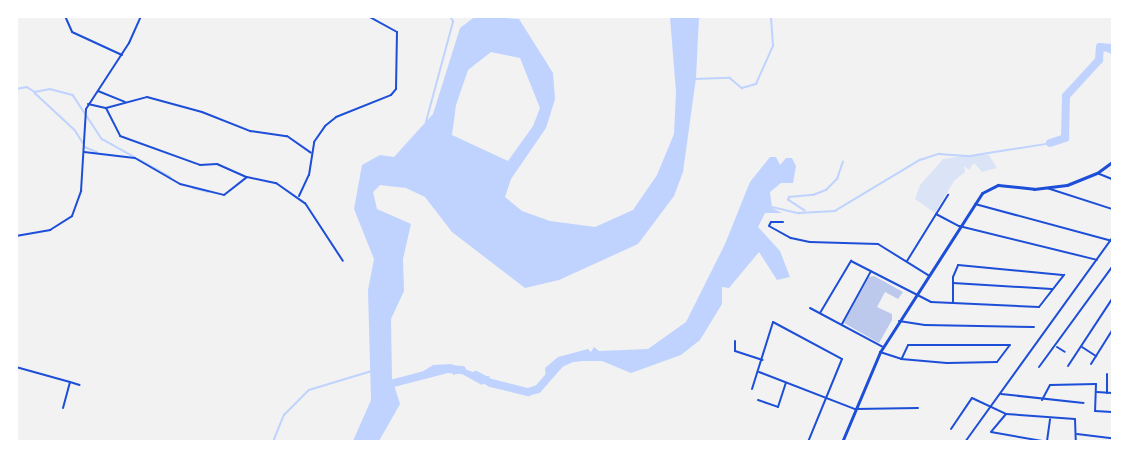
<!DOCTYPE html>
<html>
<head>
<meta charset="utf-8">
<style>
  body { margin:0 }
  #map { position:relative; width:1129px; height:458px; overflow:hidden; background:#f2f2f2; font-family:"Nunito Sans",sans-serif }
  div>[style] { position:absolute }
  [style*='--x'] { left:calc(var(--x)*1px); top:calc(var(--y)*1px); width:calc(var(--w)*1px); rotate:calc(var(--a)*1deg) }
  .green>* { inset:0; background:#dbe4f7 }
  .water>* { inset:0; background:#bfd3fe }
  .stream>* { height:1.5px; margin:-0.75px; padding:0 0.75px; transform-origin:0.75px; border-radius:0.75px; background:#bfd3fe }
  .river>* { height:8px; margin:-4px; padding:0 4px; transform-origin:4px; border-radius:4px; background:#bfd3fe }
  .building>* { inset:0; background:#bdc9ec }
  .minor>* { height:2px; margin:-1px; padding:0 1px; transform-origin:1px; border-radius:1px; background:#1d4ed8 }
  .tertiary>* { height:2px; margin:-1px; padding:0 1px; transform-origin:1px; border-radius:1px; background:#1d4ed8 }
  .primary>* { height:3px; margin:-1.5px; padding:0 1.5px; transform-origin:1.5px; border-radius:1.5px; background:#1d4ed8 }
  span { translate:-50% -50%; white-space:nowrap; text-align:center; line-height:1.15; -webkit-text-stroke:4.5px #fff; paint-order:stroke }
  .frame { position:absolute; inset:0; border:18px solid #fff; pointer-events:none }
</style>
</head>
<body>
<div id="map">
  <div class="green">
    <i style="clip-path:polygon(968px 155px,989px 155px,997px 168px,982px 172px,974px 163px,969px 170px,964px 166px,965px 172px,954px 181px,935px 213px,915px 199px,920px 185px,943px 159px)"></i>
  </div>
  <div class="water">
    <i style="clip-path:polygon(evenodd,476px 16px,519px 19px,553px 73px,555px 99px,546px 128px,511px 179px,505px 197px,522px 211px,550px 221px,595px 227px,633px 210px,657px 175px,674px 134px,676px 92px,670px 17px,699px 17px,696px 78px,683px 172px,674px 196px,638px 244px,559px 280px,525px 288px,452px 232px,425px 197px,406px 188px,380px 185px,373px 192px,377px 209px,411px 224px,403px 259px,404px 291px,391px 319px,392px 378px,400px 404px,379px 441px,353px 441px,371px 400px,368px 290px,374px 259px,354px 209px,362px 165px,380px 155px,394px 157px,433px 114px,460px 28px,476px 16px,491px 52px,520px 58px,540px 108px,533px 126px,508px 161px,452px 135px,456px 105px,468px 70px,491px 52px)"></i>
    <i style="clip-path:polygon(770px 157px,776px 157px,780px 165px,786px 158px,792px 158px,796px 166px,793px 183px,781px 183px,770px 192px,772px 208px,782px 213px,765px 213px,758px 227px,780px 251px,790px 277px,777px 280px,759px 252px,729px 288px,722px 287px,722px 304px,700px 340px,681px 355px,631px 373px,602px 361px,585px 361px,583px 355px,576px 362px,565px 359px,553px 369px,548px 383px,538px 384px,546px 379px,545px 368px,558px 357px,588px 349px,591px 352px,594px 347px,599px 351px,648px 349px,686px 322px,725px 244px,750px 182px)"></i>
    <i style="clip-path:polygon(451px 364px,484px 376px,490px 376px,482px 385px,460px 373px,453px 375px,452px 368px,430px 371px,421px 377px,419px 374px,433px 365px)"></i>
  </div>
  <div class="stream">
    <i style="--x:1100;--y:47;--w:13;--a:27"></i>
    <i style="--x:694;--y:79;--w:36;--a:-2"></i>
    <i style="--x:730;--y:78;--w:16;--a:40"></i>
    <i style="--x:742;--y:88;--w:15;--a:-16"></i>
    <i style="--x:756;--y:84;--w:42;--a:-65.9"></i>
    <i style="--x:773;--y:46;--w:30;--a:-94"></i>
    <i style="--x:16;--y:89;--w:11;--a:-10"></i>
    <i style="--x:27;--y:87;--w:9;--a:32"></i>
    <i style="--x:35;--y:92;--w:15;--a:-11"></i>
    <i style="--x:50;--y:89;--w:24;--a:15"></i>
    <i style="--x:73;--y:95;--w:53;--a:56.6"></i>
    <i style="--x:102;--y:139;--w:37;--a:29"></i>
    <i style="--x:35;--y:93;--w:54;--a:42.8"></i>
    <i style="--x:75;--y:130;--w:15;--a:58"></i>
    <i style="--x:426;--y:122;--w:104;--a:-74.9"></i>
    <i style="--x:453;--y:22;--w:7;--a:-117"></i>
    <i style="--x:85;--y:147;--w:13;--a:23"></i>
    <i style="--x:138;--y:159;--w:37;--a:29"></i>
    <i style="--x:193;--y:188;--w:16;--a:14"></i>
    <i style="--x:772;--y:207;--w:28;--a:13"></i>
    <i style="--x:799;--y:213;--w:36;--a:-3"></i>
    <i style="--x:835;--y:211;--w:99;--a:-31"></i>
    <i style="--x:920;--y:160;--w:20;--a:-18"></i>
    <i style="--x:939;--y:154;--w:31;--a:4"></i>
    <i style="--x:970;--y:156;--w:77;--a:-9"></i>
    <i style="--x:805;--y:211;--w:20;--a:-147"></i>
    <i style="--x:788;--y:200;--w:3;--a:-72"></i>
    <i style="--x:789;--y:197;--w:24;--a:-5"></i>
    <i style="--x:813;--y:195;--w:14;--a:-21"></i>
    <i style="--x:826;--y:190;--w:16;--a:-45"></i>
    <i style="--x:837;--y:179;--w:18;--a:-71"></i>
    <i style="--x:273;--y:442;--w:29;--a:-68"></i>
    <i style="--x:284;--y:415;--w:35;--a:-45"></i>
    <i style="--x:309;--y:390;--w:66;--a:-16.8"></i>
  </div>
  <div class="river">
    <i style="--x:1050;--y:143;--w:16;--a:-18"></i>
    <i style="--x:1065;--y:138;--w:42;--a:-88.6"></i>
    <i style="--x:1066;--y:96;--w:49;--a:-47.5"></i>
    <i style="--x:1099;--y:60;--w:13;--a:-86"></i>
    <i style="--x:1100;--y:47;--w:12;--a:5"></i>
    <i style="--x:476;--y:375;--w:17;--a:28"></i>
    <i style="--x:491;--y:383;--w:38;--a:14"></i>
    <i style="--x:528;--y:392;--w:10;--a:-17"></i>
    <i style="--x:538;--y:389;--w:35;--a:-49"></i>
    <i style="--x:561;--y:363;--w:12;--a:-24"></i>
    <i style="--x:572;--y:358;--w:22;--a:-5"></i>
    <i style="--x:386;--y:385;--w:64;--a:-14.5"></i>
    <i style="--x:448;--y:369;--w:14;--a:4"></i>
  </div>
  <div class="building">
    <i style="clip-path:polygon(874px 276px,903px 292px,898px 299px,885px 292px,877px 307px,892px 314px,892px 320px,879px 343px,844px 323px,869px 277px)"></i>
  </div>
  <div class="minor">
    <i style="--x:65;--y:16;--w:17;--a:66"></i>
    <i style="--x:72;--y:32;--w:55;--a:24.7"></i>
    <i style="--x:98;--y:91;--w:29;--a:22"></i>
    <i style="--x:88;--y:104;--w:18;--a:13"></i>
    <i style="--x:106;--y:108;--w:42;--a:-15"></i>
    <i style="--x:147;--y:97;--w:57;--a:15.3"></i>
    <i style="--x:202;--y:112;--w:52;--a:21.6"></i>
    <i style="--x:250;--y:131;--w:37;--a:8"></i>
    <i style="--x:287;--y:136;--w:29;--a:35"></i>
    <i style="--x:106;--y:108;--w:31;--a:63"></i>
    <i style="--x:120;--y:136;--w:85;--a:19.9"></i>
    <i style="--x:200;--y:165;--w:17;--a:-3"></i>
    <i style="--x:217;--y:164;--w:32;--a:24"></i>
    <i style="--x:84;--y:152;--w:51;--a:6.7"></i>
    <i style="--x:135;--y:158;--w:52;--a:30"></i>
    <i style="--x:180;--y:184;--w:45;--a:14"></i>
    <i style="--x:224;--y:195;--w:29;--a:-38"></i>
    <i style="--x:247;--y:177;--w:30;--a:12"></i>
    <i style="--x:276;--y:183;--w:35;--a:35"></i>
    <i style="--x:305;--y:203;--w:69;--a:56.8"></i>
    <i style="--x:1097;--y:173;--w:16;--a:22"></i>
    <i style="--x:1047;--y:188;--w:68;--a:17.9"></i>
    <i style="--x:299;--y:196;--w:23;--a:-65"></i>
    <i style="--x:309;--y:175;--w:33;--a:-81"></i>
    <i style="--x:314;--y:142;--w:19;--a:-55"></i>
    <i style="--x:325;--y:126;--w:14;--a:-39"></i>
    <i style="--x:336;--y:117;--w:59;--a:-21.8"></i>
    <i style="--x:391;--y:95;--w:8;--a:-50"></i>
    <i style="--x:396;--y:89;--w:57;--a:-89"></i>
    <i style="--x:397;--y:32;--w:33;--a:-151"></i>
    <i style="--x:975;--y:204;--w:142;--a:15.1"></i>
    <i style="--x:936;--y:214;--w:26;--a:28"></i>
    <i style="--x:959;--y:226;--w:142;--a:13.8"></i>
    <i style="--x:783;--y:222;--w:12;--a:180"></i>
    <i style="--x:771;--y:222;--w:4;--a:117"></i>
    <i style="--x:769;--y:226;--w:25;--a:29"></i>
    <i style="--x:791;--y:238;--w:19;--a:12"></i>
    <i style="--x:810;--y:242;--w:68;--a:1.7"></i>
    <i style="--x:878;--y:244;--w:59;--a:31.8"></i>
    <i style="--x:16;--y:236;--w:35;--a:-10"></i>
    <i style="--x:50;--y:230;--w:26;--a:-32"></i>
    <i style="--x:72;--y:216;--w:27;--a:-70"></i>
    <i style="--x:81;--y:191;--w:82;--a:-86.5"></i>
    <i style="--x:86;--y:109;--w:79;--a:-56.9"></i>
    <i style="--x:129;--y:43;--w:30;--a:-66"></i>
    <i style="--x:907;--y:261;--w:78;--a:-58.2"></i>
    <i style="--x:953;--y:283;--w:99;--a:3.5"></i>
    <i style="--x:953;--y:303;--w:26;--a:-90"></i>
    <i style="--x:953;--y:277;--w:13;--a:-67"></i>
    <i style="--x:958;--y:265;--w:105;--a:5.4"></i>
    <i style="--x:810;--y:308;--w:83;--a:28.1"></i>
    <i style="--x:820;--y:313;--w:61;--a:-59.2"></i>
    <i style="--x:851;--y:261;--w:90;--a:27.1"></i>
    <i style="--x:931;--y:302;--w:108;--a:2.7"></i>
    <i style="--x:1039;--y:307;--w:41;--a:-52"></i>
    <i style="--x:899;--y:321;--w:26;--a:9"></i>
    <i style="--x:925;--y:325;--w:109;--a:1.1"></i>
    <i style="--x:842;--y:324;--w:60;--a:-61.3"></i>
    <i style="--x:735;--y:341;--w:10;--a:90"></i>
    <i style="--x:735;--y:351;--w:29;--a:18"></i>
    <i style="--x:1057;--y:347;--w:9;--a:32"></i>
    <i style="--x:1082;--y:347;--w:17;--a:33"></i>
    <i style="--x:880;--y:352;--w:22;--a:18"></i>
    <i style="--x:901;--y:359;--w:46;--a:5"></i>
    <i style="--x:947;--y:363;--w:50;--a:-1.1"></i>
    <i style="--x:997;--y:362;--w:21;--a:-53"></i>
    <i style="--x:902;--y:358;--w:14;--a:-65"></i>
    <i style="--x:908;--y:345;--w:102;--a:0"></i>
    <i style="--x:1091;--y:364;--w:39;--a:-58"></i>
    <i style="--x:1068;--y:366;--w:80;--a:-56.7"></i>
    <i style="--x:16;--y:367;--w:56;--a:15.5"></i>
    <i style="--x:70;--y:382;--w:27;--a:105"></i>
    <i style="--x:1039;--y:367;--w:124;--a:-53.9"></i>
    <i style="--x:759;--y:372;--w:103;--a:21.1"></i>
    <i style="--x:855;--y:409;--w:63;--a:-0.9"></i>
    <i style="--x:70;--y:382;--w:10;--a:17"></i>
    <i style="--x:752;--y:389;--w:70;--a:-72.6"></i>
    <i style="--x:773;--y:322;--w:78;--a:28.2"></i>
    <i style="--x:842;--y:359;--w:90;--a:112.3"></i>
    <i style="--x:1097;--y:392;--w:15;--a:4"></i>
    <i style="--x:1107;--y:393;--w:19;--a:-90"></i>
    <i style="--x:1001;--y:394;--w:83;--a:6.2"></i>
    <i style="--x:758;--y:400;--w:21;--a:19"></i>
    <i style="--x:778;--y:407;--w:25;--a:-72"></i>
    <i style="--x:1042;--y:400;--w:17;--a:-62"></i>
    <i style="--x:1050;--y:385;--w:46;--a:-1.2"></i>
    <i style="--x:1096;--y:384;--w:27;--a:92"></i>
    <i style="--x:1095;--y:411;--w:17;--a:3"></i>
    <i style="--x:1006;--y:414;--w:23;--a:130"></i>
    <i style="--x:991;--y:432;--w:58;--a:10"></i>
    <i style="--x:951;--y:429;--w:37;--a:-56"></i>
    <i style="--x:972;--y:398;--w:38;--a:25"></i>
    <i style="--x:1006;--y:414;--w:69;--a:4.1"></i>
    <i style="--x:1075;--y:419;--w:23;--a:88"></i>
    <i style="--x:1077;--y:434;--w:35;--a:7"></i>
    <i style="--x:1047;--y:441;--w:22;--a:-82"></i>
  </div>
  <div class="tertiary">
    <i style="--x:965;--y:442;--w:251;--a:-54.2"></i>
  </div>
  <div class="primary">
    <i style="--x:842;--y:442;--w:98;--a:-67.1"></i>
    <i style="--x:880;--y:352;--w:189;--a:-57.3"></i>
    <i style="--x:982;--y:193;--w:18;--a:-27"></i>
    <i style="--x:998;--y:185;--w:36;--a:6"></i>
    <i style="--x:1034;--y:189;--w:33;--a:-7"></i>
    <i style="--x:1067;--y:185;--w:32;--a:-22"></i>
    <i style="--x:1097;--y:173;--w:19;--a:-36"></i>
  </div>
  <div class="frame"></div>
</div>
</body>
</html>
